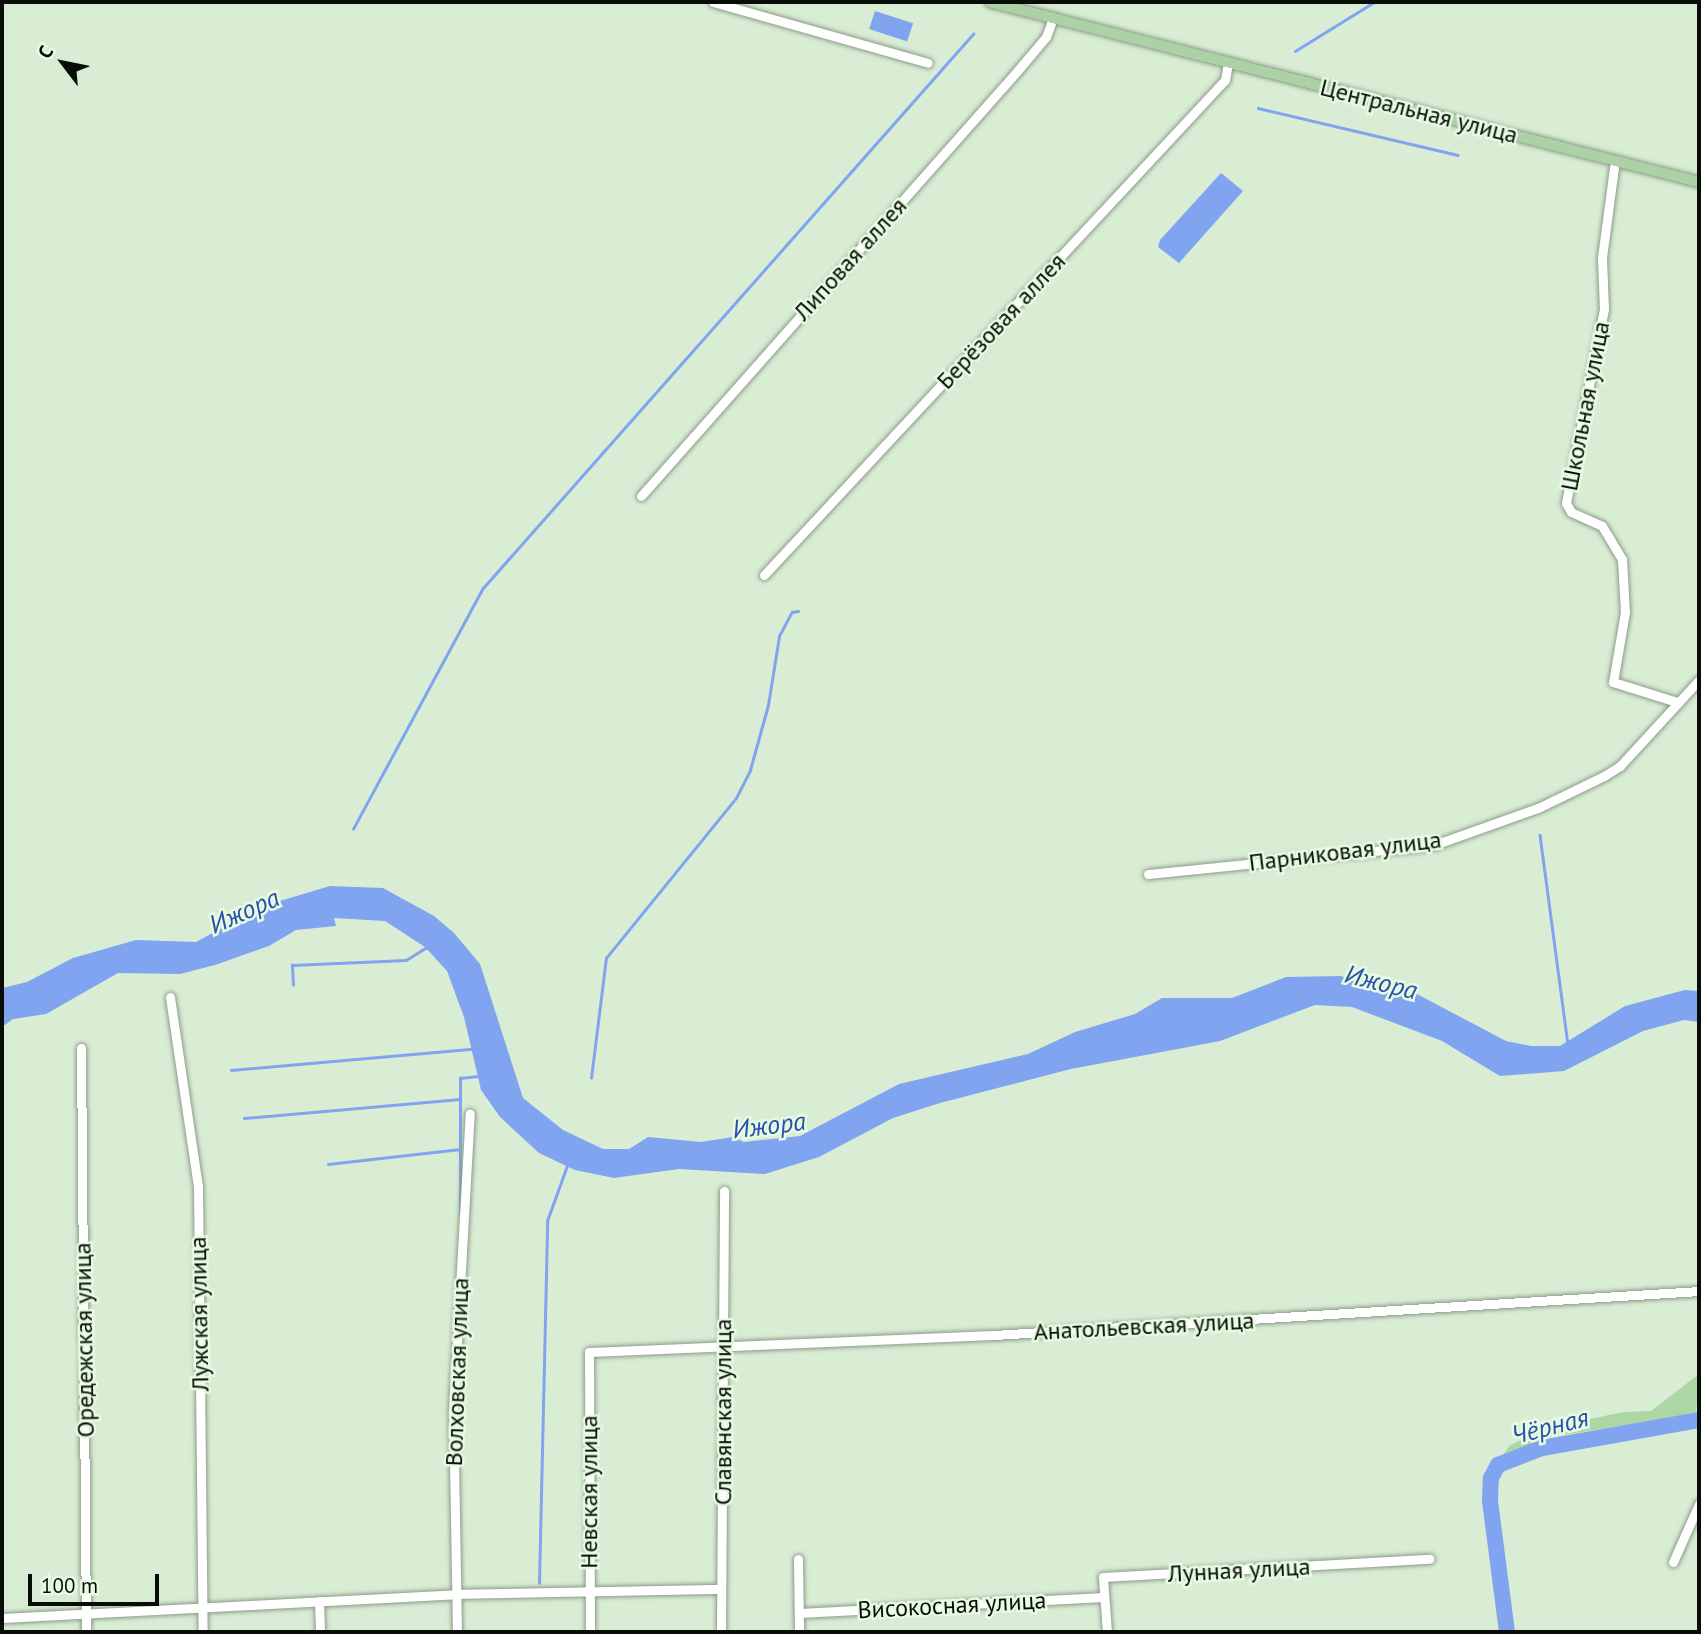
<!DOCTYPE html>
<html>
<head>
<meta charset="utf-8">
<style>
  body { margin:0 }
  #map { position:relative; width:1701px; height:1634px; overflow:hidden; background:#d9edd5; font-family:"PT Sans",sans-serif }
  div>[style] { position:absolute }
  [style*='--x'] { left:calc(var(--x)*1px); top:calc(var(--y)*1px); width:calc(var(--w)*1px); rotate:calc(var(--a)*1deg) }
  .green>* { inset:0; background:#add6a5 }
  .water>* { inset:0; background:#80a4ef; transform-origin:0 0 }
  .stream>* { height:2.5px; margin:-1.25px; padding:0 1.25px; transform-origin:1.25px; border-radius:1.25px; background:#80a4ef }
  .river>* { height:16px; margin:-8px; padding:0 8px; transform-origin:8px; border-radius:8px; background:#80a4ef }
  .roads { filter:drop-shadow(0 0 2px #8b9d87) drop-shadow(0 0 2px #8b9d87) }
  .minor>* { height:9px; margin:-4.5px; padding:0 4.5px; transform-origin:4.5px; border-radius:4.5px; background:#fff }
  .major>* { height:10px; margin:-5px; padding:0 5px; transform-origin:5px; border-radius:5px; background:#acd1a5 }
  span { translate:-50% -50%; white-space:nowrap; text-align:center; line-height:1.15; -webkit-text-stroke:5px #e7fbe2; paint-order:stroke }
  .street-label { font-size:24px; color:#080e07 }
  .water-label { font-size:26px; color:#2b50a7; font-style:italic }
  .frame { position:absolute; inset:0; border:4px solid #080e07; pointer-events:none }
  .north { position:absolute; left:28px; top:28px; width:70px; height:70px; -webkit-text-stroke:5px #e7fbe2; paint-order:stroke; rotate:302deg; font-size:19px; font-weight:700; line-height:28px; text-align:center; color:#080e07 }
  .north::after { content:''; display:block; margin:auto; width:24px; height:32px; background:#080e07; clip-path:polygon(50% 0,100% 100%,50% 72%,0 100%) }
  .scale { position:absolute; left:28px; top:1574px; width:131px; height:32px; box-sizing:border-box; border:4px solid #080e07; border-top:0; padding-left:9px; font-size:21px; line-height:24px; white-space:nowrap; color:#080e07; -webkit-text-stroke:5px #e7fbe2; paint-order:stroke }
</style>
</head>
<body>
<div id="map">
  <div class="green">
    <i style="clip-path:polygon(1699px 1374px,1696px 1414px,1551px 1437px,1503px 1455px,1510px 1445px,1548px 1428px,1623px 1412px,1651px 1411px)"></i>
  </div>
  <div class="water">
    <i style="left:875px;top:11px;width:40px;height:19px;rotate:18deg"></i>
    <i style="clip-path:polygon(1221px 173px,1243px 191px,1179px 263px,1158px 247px,1160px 240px)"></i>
    <i style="clip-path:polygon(330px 886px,383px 888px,434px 916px,454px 933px,480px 964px,523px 1098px,563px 1130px,603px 1149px,629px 1149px,648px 1137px,701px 1142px,733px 1137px,744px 1142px,800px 1136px,899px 1084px,1028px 1054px,1075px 1032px,1135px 1014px,1162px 998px,1232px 998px,1286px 977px,1341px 976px,1373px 989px,1415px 993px,1506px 1041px,1531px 1046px,1560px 1046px,1625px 1006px,1685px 990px,1699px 991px,1699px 1022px,1684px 1020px,1643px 1031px,1564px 1071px,1500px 1076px,1442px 1041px,1352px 1007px,1315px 1005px,1220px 1041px,1071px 1069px,940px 1103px,893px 1118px,819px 1157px,765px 1174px,679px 1169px,614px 1178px,575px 1170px,539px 1153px,500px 1117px,481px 1090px,464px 1017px,447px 971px,425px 947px,385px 921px,334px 918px,336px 926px,296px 930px,269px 946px,215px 965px,180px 974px,118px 973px,46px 1014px,13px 1019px,2px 1027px,2px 988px,27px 982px,73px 958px,136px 940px,196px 942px,263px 906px)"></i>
  </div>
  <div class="stream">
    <i style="--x:1295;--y:51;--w:93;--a:-31.8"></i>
    <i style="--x:1258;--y:108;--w:205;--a:13.2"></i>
    <i style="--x:353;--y:829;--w:274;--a:-61.7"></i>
    <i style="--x:483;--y:588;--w:740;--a:-48.51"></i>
    <i style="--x:1540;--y:835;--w:211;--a:82.4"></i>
    <i style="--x:293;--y:985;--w:20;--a:-93"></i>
    <i style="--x:292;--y:965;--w:114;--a:-2.5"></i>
    <i style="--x:406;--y:960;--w:26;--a:-32"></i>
    <i style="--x:231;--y:1070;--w:242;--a:-5"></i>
    <i style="--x:591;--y:1078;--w:121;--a:-82.9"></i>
    <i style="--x:606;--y:958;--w:206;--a:-50.9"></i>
    <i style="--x:736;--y:798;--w:31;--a:-63"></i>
    <i style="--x:750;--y:770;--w:67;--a:-74.5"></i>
    <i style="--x:768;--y:705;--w:70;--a:-80.9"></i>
    <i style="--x:779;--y:636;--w:27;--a:-62"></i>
    <i style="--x:792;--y:612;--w:6;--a:-9"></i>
    <i style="--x:244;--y:1118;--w:217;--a:-5"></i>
    <i style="--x:328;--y:1164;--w:133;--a:-6.5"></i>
    <i style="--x:460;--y:1215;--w:137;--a:-90"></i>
    <i style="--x:460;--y:1078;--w:20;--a:-6"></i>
    <i style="--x:539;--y:1583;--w:362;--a:-88.7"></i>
    <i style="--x:547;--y:1221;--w:62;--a:-70.1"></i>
  </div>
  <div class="river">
    <i style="--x:1507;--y:1632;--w:132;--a:-97.4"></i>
    <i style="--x:1490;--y:1501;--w:23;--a:-88"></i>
    <i style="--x:1491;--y:1478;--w:15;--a:-62"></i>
    <i style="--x:1498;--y:1465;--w:47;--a:-21.1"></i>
    <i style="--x:1542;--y:1448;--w:159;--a:-10.1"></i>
  </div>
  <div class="roads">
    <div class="minor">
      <i style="--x:713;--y:2;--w:223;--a:15.8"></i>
      <i style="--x:1615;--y:160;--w:99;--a:97.6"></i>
      <i style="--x:1602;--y:258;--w:51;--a:87.8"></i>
      <i style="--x:1604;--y:309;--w:198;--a:101.1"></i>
      <i style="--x:1566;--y:503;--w:10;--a:61"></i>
      <i style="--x:1571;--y:512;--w:34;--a:24"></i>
      <i style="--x:1602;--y:526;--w:39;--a:59"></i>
      <i style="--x:1622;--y:559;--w:53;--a:86.8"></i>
      <i style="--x:1625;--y:612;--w:71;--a:99.7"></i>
      <i style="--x:1613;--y:682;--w:67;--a:17.4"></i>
      <i style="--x:641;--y:496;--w:569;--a:-48.49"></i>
      <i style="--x:1018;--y:70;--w:43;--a:-49.7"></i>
      <i style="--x:1046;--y:37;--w:20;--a:-70"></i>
      <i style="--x:764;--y:575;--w:676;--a:-47.04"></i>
      <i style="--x:1225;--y:80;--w:17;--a:-80"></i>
      <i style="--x:1148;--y:874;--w:287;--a:-5.8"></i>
      <i style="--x:1434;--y:845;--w:110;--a:-19.6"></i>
      <i style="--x:1538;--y:808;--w:73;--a:-25.9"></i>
      <i style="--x:1604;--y:776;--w:19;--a:-32"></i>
      <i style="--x:1620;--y:766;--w:117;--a:-47.4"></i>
      <i style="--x:170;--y:997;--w:191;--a:81.6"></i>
      <i style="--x:198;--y:1186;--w:446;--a:89.4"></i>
      <i style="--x:81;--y:1048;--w:584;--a:89.51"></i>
      <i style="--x:798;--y:1559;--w:73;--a:89.2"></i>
      <i style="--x:1673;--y:1562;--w:64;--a:-65.9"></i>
      <i style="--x:319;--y:1601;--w:31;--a:88"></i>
      <i style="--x:799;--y:1613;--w:305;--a:-3"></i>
      <i style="--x:2;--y:1618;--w:455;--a:-3"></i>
      <i style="--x:456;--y:1594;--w:265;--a:-1.1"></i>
      <i style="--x:457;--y:1632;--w:219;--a:-91"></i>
      <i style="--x:453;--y:1413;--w:300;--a:-86.8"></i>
      <i style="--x:590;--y:1632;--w:280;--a:-90.2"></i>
      <i style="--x:589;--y:1352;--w:405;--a:-2.4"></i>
      <i style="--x:994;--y:1335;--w:706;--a:-3.57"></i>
      <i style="--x:721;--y:1632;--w:441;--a:-89.6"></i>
      <i style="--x:1107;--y:1632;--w:55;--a:-94.2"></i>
      <i style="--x:1103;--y:1577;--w:327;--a:-3.2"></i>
    </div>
    <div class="major">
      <i style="--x:990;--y:2;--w:731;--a:14.25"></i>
    </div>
  </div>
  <div class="street-label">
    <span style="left:1419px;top:111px;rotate:14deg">Центральная улица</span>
    <span style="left:850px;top:259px;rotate:-48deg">Липовая аллея</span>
    <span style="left:1001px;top:321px;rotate:-47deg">Берёзовая аллея</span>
    <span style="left:1585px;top:406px;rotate:-79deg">Школьная улица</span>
    <span style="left:1345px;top:851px;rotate:-7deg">Парниковая улица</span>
    <span style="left:199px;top:1314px;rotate:-91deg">Лужская улица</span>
    <span style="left:1144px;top:1326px;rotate:-3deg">Анатольевская улица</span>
    <span style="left:84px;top:1340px;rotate:-91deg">Оредежская улица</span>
    <span style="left:457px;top:1372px;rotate:-88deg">Волховская улица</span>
    <span style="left:723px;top:1412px;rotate:-90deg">Славянская улица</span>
    <span style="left:589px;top:1492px;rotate:-90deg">Невская улица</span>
    <span style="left:1239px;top:1570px;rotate:-3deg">Лунная улица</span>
    <span style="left:952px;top:1605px;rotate:-3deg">Високосная улица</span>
  </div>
  <div class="water-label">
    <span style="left:244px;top:911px;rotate:-24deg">Ижора</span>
    <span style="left:1381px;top:982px;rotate:14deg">Ижора</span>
    <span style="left:769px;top:1125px;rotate:-7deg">Ижора</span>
    <span style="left:1550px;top:1426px;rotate:-14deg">Чёрная</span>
  </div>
  <div class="frame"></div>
  <div class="north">С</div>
  <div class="scale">100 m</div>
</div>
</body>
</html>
